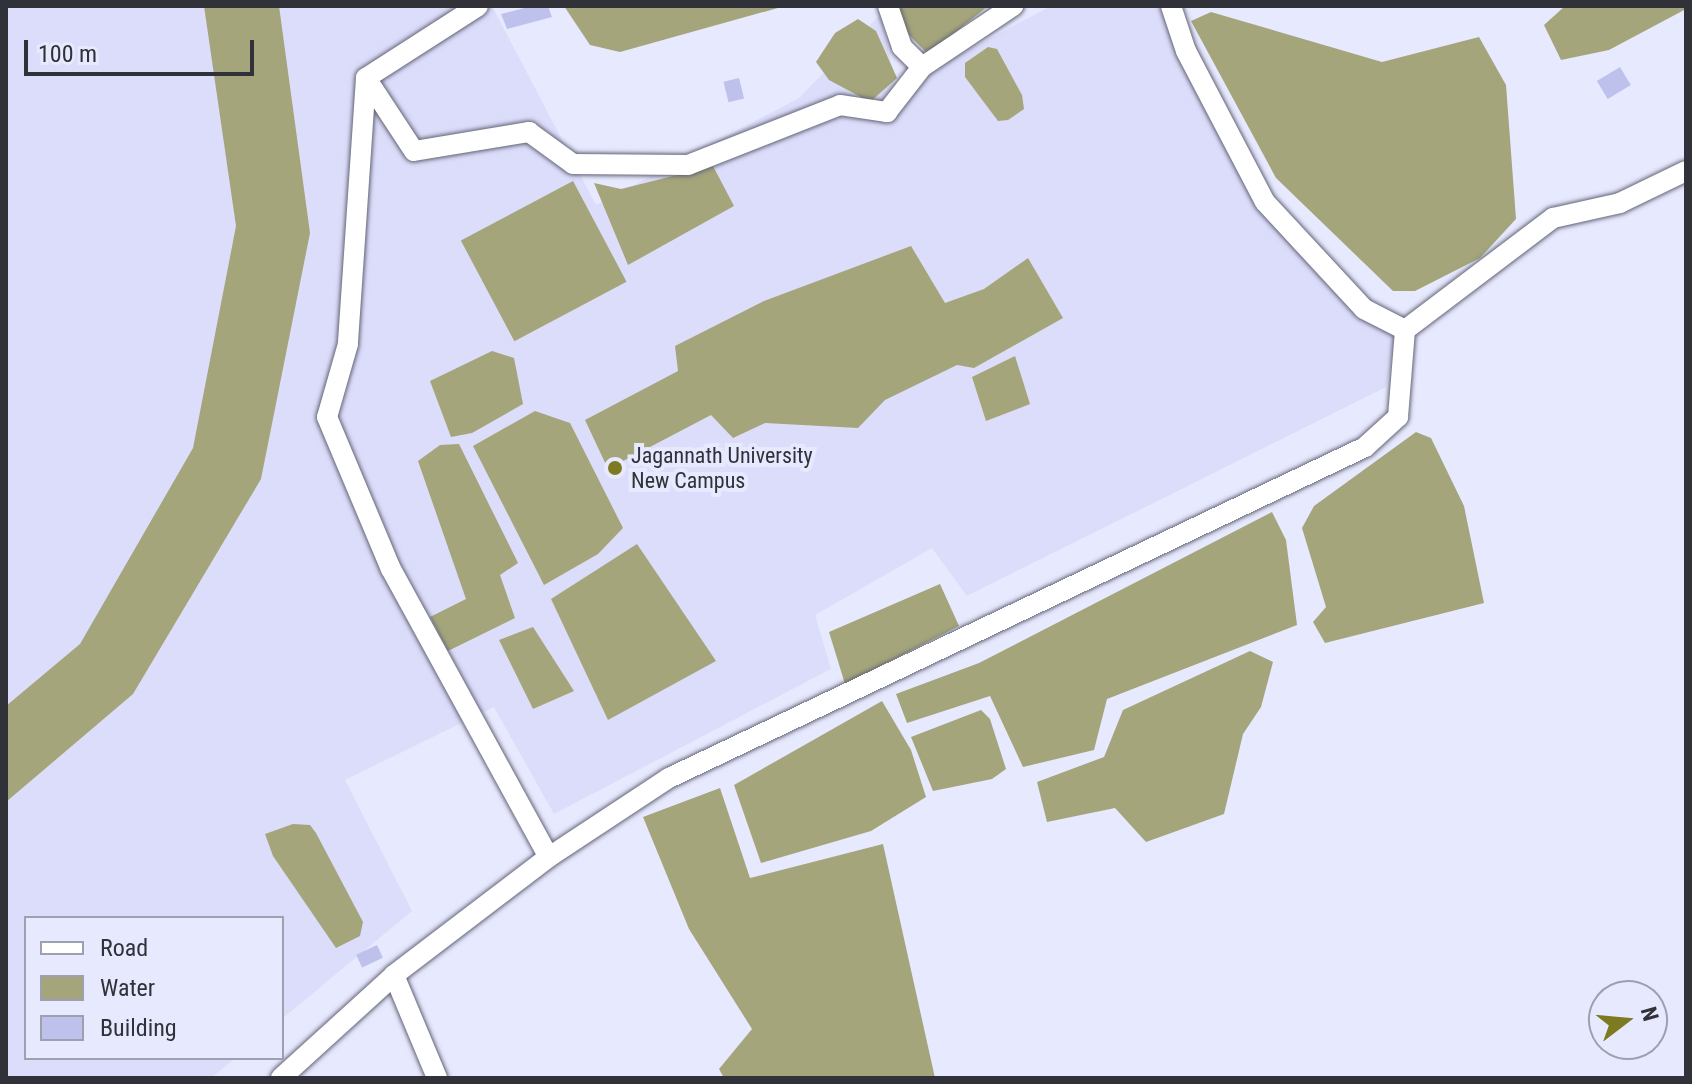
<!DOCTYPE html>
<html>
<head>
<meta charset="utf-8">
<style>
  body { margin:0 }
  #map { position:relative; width:1692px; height:1084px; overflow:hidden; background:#e7e9fe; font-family:"Roboto Condensed",sans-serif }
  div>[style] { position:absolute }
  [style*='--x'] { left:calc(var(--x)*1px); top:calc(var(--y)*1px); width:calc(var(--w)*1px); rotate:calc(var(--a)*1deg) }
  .built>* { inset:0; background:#dbddfa }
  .water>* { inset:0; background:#a5a57b; transform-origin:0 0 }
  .building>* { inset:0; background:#bec1eb; transform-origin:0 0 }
  .roads { filter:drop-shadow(0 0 2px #636477) drop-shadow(0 0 2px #636477) }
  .minor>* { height:20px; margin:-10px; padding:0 10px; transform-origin:10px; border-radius:10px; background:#fff }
  .dots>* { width:22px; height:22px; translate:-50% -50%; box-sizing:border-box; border:4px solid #e7e9fe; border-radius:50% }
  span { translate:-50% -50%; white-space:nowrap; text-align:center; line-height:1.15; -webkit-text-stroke:8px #e7e9fe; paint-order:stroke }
  .poi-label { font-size:22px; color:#303139 }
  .left { translate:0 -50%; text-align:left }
  .frame { position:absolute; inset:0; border:8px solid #303139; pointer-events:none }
  .legend { position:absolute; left:24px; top:916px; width:260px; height:144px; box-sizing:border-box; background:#e7e9fe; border:2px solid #9e9faf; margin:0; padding:10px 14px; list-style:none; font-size:24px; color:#303139 }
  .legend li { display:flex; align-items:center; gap:16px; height:40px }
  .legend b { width:40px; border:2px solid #9e9faf }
  .north { position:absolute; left:1588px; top:980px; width:80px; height:80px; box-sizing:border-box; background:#e7e9fe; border:2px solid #9e9faf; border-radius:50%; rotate:74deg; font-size:22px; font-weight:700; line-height:32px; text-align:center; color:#303139 }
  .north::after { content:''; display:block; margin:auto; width:28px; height:36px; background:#7d7b21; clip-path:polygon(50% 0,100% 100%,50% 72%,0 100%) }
  .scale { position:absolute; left:24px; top:40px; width:230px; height:36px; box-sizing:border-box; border:4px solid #303139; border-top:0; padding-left:10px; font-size:24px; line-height:28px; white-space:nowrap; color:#303139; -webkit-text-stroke:6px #e7e9fe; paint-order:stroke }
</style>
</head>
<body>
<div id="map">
  <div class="built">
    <i style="clip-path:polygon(6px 6px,492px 6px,596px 205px,799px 98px,881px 14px,896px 88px,1051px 6px,1163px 6px,1239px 171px,1397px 337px,1386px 387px,967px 596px,932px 548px,815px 615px,831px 669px,554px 814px,494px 707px,345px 780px,412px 911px,282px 1019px,282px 918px,26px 918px,26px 1058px,235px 1058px,211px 1078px,6px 1078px)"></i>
  </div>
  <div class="water">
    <i style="clip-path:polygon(204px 6px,279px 6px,310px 233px,261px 479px,133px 694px,6px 802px,6px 706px,80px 644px,193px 448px,236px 226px)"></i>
    <i style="clip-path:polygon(564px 6px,785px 6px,620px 52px,590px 45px)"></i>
    <i style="clip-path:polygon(897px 6px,988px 6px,928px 54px,906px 32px)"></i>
    <i style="clip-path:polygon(1565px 6px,1686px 6px,1686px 9px,1609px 50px,1561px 60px,1544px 25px)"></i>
    <i style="clip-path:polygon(1211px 12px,1382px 62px,1479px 37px,1506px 85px,1516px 219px,1480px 258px,1415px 291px,1393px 291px,1276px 178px,1191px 21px)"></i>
    <i style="clip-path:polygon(858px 19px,876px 31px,897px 78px,870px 102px,829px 80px,816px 62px,835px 33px)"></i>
    <i style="clip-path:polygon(988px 47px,997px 49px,1022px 95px,1024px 109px,1008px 120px,998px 121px,965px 77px,965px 63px)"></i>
    <i style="clip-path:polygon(713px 166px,734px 206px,628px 265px,594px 183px,621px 189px)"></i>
    <i style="left:573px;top:181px;width:114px;height:127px;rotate:62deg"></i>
    <i style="clip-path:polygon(911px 246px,945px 303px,984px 289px,1028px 258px,1063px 318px,974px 368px,957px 365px,885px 400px,858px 428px,765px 423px,733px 438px,711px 415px,608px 469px,585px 420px,678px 371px,675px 346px,764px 301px)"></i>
    <i style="clip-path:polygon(492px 351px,514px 358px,523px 404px,472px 433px,451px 437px,430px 381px)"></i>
    <i style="clip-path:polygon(1015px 356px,1030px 404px,986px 421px,972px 377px)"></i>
    <i style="clip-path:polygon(535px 411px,570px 423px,623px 528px,598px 554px,544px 585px,473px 446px)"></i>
    <i style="clip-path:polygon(1416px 432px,1431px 438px,1464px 506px,1484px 603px,1325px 643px,1313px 622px,1326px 607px,1302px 528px,1314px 506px)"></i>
    <i style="clip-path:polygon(459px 444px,518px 563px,500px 575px,515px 618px,448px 651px,430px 617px,466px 599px,418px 461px,440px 445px)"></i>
    <i style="clip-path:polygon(1272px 512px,1286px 540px,1297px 625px,1107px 699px,1094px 750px,1023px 767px,990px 696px,907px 723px,896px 694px,979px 663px)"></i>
    <i style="clip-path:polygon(637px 544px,716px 661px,608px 720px,551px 599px)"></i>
    <i style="clip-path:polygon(940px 584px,959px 626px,845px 684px,829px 632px)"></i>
    <i style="clip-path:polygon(533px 627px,574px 691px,533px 709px,499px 640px)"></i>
    <i style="clip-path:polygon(1250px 651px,1273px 662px,1261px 707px,1243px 734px,1224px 814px,1146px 842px,1115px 808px,1047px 822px,1037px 782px,1104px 757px,1123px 710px)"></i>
    <i style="clip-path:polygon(882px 701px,911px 750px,926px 797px,871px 831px,761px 863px,734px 785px)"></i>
    <i style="clip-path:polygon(981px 710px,990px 719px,1006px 769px,992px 779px,933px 791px,911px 737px)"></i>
    <i style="clip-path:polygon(720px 788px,750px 878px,883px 844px,935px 1078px,724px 1078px,719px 1069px,752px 1029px,689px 929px,643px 817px)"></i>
    <i style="clip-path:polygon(293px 824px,310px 825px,316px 833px,363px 922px,360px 936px,336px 948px,273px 856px,265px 834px)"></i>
  </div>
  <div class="building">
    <i style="clip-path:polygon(532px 6px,548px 6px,552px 17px,507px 29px,501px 14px)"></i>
    <i style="left:1620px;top:67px;width:21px;height:27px;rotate:59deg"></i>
    <i style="left:739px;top:78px;width:21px;height:16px;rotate:76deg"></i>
    <i style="left:377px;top:945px;width:14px;height:23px;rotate:65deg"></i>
  </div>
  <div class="roads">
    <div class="minor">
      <i style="--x:888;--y:6;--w:43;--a:71.1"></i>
      <i style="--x:902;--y:47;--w:28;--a:45"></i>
      <i style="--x:922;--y:67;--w:110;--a:-33.8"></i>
      <i style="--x:1171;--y:6;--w:47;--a:71.6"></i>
      <i style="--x:1186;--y:51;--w:170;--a:62.4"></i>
      <i style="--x:1265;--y:202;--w:146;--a:47.2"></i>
      <i style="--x:1364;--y:309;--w:46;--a:27.1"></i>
      <i style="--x:366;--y:78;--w:267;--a:93.9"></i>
      <i style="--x:348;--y:344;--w:76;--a:106"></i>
      <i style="--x:327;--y:417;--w:165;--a:67.2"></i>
      <i style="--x:391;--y:569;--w:328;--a:61.3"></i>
      <i style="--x:366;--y:78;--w:87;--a:56.7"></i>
      <i style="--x:414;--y:151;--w:117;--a:-9.4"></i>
      <i style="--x:529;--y:132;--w:54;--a:36"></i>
      <i style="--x:573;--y:164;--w:115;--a:0.5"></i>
      <i style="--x:688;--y:165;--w:163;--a:-21.5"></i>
      <i style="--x:840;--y:105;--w:48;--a:8.5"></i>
      <i style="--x:887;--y:112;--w:57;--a:-52.1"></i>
      <i style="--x:366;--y:78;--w:133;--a:-32.7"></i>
      <i style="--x:394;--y:975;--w:112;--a:67.3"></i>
      <i style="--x:281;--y:1078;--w:153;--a:-42.3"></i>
      <i style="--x:394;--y:975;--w:195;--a:-37.3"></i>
      <i style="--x:549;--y:857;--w:144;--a:-33.4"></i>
      <i style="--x:669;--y:778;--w:771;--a:-25.43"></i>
      <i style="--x:1365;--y:447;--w:45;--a:-42.3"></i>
      <i style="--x:1398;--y:417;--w:87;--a:-85.4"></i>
      <i style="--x:1405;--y:330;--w:186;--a:-37.1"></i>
      <i style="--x:1553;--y:218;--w:69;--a:-12.6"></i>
      <i style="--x:1620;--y:203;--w:73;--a:-25.9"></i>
    </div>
  </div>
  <div class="dots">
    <i style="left:615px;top:468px;background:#7d7b21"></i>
  </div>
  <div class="poi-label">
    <span class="left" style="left:631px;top:468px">Jagannath University<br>New Campus</span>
  </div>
  <div class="frame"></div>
  <ul class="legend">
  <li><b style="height:10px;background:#fff"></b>Road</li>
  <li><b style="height:22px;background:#a5a57b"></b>Water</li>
  <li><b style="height:22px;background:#bec1eb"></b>Building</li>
  </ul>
  <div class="north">N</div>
  <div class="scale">100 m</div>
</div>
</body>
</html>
